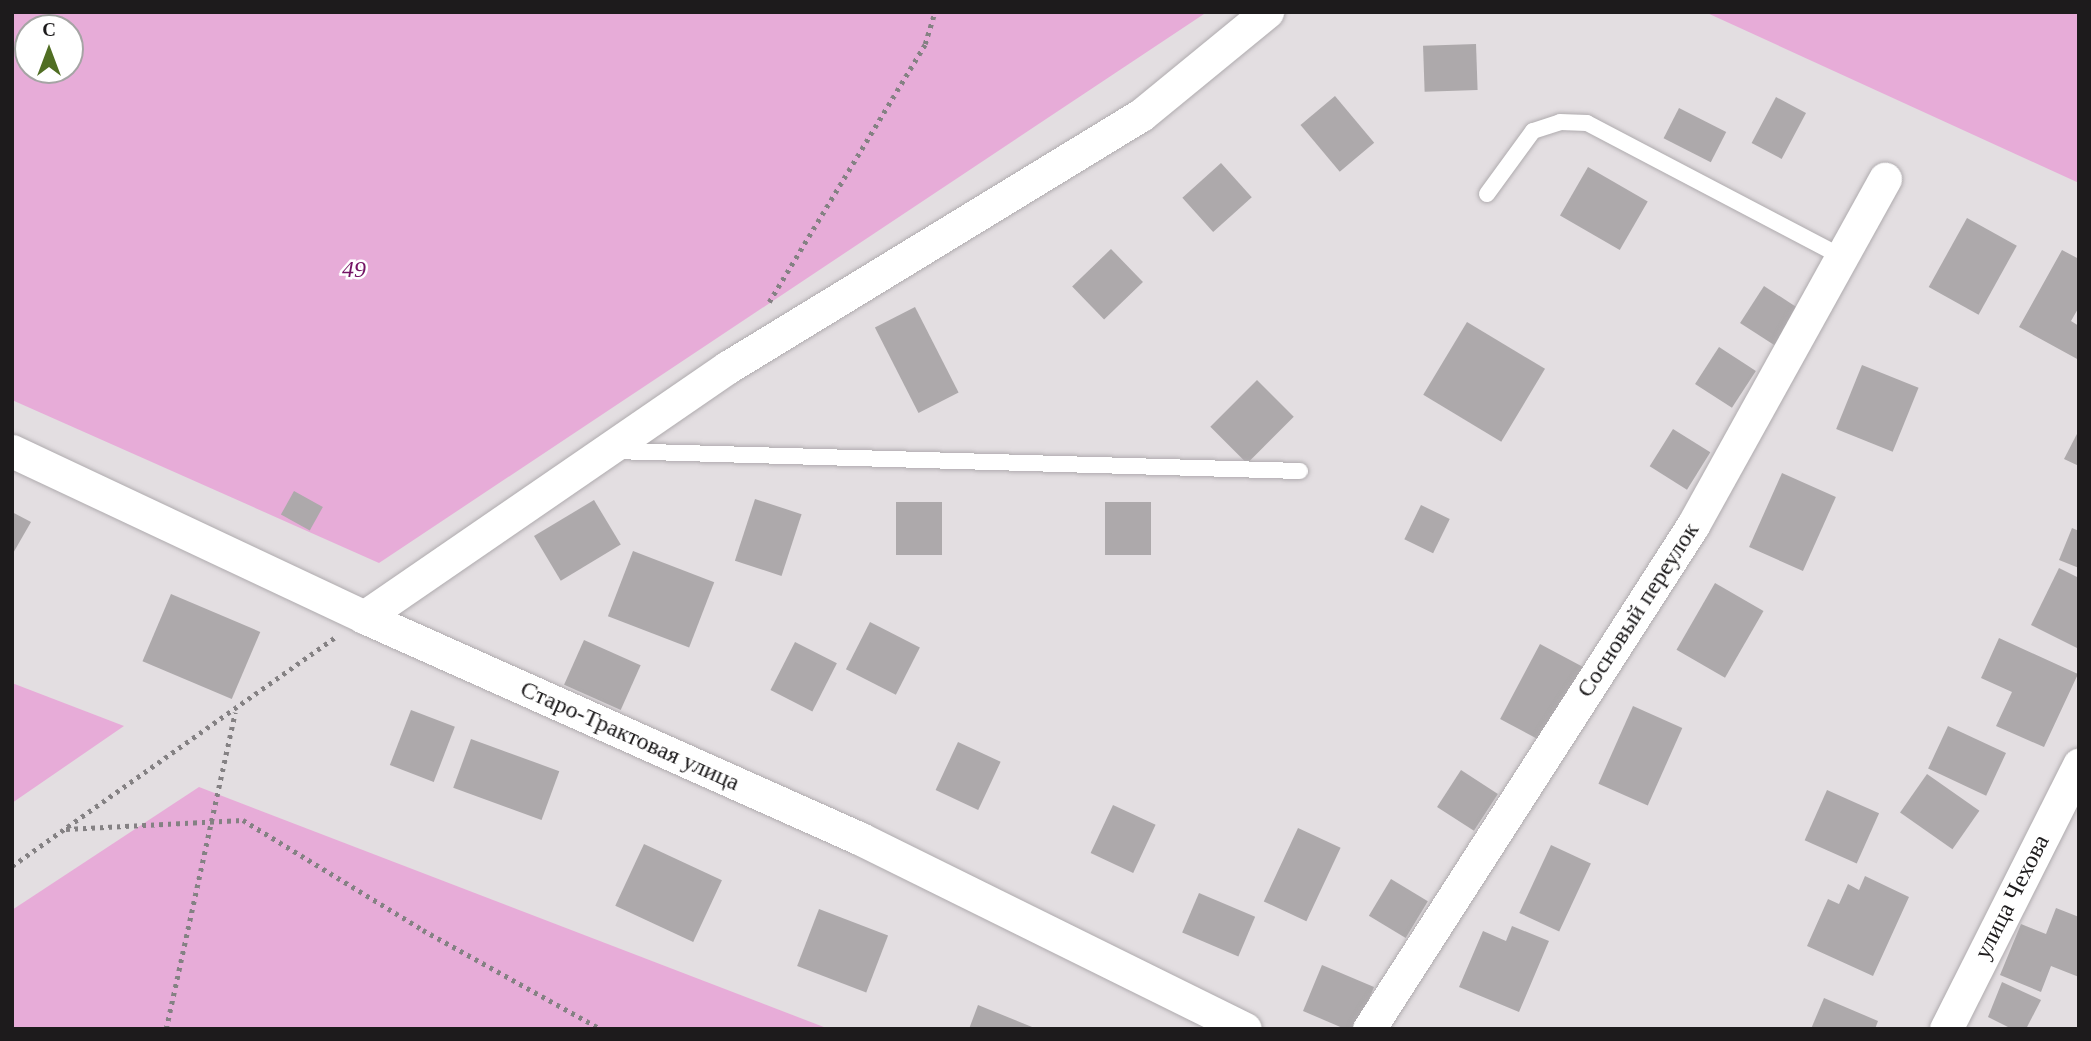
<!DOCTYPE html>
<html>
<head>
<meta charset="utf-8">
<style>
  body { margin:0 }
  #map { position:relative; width:2091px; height:1041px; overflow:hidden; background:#e3dee1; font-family:Georgia,serif }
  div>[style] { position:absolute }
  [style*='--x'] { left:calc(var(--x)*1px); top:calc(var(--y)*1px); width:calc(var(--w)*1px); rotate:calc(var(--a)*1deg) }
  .green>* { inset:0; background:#e7acd8 }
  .building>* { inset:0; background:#ada9ab; transform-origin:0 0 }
  .path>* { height:4.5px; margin-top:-2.25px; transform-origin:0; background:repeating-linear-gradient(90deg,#848183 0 3.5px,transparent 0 8.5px) }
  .roads { filter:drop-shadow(0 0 2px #afabae) drop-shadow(0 0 2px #afabae) }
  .lane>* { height:16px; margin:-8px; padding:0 8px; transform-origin:8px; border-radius:8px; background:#fff }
  .street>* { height:33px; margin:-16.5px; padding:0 16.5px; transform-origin:16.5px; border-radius:16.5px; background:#fff }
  span { translate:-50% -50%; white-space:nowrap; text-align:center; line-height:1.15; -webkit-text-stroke:5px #fff; paint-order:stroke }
  .park-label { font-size:24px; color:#741465; font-style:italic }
  .street-label { font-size:24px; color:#1d1b1c }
  .frame { position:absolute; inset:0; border:14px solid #1d1b1c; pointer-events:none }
  .north { position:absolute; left:14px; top:14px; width:70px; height:70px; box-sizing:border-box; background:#fff; border:2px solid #a5a4a4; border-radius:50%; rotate:0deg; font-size:19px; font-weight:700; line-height:28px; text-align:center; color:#1d1b1c }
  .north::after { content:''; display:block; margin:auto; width:24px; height:32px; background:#506e23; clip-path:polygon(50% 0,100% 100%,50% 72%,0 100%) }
</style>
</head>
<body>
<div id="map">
  <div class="green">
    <i style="clip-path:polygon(evenodd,12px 12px,1207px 12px,379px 563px,12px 400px,12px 12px,28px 28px,70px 28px,70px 70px,28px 70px,28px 28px)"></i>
    <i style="clip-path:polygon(1705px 12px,2079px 12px,2079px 183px)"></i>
    <i style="clip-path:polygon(12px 683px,124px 726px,12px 803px)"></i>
    <i style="clip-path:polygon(199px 787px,829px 1029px,12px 1029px,12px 910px)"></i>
  </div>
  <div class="building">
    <i style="left:1476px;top:44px;width:46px;height:53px;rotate:88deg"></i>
    <i style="left:1335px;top:96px;width:61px;height:45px;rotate:50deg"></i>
    <i style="left:1776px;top:97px;width:34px;height:52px;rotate:28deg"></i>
    <i style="left:1679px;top:108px;width:53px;height:34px;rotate:27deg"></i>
    <i style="left:1221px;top:163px;width:46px;height:52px;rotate:48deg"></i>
    <i style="left:1588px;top:167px;width:69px;height:56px;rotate:30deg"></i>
    <i style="left:1967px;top:218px;width:57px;height:79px;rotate:29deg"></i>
    <i style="left:1111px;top:249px;width:46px;height:54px;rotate:46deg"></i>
    <i style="clip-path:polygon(2062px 250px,2079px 259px,2079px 307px,2071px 321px,2079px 326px,2079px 360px,2019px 327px)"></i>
    <i style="left:1764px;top:286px;width:43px;height:44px;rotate:33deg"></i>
    <i style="left:915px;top:307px;width:96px;height:45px;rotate:63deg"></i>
    <i style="left:1467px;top:322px;width:91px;height:85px;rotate:31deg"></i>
    <i style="left:1719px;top:347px;width:44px;height:44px;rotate:33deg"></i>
    <i style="left:1862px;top:365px;width:61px;height:69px;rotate:22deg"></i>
    <i style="left:1257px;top:380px;width:52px;height:66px;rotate:45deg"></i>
    <i style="left:1673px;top:429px;width:44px;height:44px;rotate:32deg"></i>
    <i style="clip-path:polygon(2079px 430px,2079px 466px,2064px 459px)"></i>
    <i style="left:1782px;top:473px;width:59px;height:81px;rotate:24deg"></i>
    <i style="left:294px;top:491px;width:33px;height:27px;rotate:29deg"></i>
    <i style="left:755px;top:499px;width:49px;height:65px;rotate:18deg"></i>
    <i style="left:594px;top:500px;width:52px;height:70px;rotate:59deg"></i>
    <i style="left:896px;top:502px;width:46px;height:53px"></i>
    <i style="left:1105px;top:502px;width:46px;height:53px"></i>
    <i style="left:1421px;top:505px;width:32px;height:38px;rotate:26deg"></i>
    <i style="clip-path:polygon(12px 512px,31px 522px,12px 555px)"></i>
    <i style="clip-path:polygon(2072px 528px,2079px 531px,2079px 568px,2059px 560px)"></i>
    <i style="left:633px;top:551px;width:87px;height:70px;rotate:21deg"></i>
    <i style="clip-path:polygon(2059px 568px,2079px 578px,2079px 649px,2031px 625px)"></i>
    <i style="left:1715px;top:583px;width:56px;height:77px;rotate:30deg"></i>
    <i style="left:171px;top:594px;width:97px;height:73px;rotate:23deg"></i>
    <i style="left:870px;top:622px;width:56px;height:53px;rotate:27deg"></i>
    <i style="clip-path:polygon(1999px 638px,2078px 674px,2044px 747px,1996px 726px,2012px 692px,1981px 678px)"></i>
    <i style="left:584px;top:640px;width:62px;height:49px;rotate:24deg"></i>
    <i style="left:795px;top:642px;width:47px;height:54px;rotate:27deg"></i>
    <i style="left:1540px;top:644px;width:52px;height:85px;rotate:28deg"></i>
    <i style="left:1633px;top:706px;width:54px;height:85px;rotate:24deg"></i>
    <i style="left:411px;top:710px;width:47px;height:59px;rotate:21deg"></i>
    <i style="left:1948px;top:726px;width:64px;height:47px;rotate:25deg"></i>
    <i style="left:471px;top:739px;width:94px;height:52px;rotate:20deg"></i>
    <i style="left:958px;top:742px;width:47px;height:53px;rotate:25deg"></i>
    <i style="left:1461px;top:770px;width:44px;height:44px;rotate:33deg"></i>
    <i style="left:1927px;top:774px;width:64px;height:47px;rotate:35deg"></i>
    <i style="left:1827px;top:790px;width:57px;height:55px;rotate:24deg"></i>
    <i style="left:1113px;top:805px;width:47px;height:53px;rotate:25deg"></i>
    <i style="left:1298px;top:828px;width:47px;height:81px;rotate:25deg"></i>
    <i style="left:644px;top:844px;width:86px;height:68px;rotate:25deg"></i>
    <i style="left:1551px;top:845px;width:44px;height:75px;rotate:25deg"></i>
    <i style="clip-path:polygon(1865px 876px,1909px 897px,1873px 976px,1807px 946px,1828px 899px,1839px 904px,1848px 884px,1859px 890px)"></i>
    <i style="left:1391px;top:879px;width:43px;height:43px;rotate:31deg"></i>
    <i style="left:1199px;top:893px;width:61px;height:43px;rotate:23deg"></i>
    <i style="clip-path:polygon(2056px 908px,2079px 917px,2079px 977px,2051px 966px,2041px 992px,2000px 975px,2021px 924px,2046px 934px)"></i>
    <i style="left:819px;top:909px;width:74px;height:61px;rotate:21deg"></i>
    <i style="clip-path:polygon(1512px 926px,1549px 941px,1519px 1012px,1459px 987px,1483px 931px,1506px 941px)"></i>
    <i style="clip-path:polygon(1322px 965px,1374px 987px,1357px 1029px,1345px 1029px,1303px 1011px)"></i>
    <i style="clip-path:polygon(2002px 982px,2041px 1000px,2026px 1029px,2012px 1029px,1988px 1017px)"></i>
    <i style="clip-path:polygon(1824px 998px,1878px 1021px,1875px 1029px,1811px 1029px)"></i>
    <i style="clip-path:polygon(978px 1005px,1037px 1029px,969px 1029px)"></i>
  </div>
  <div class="path">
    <i style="--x:769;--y:302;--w:301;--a:-58.8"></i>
    <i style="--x:925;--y:44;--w:34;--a:-73"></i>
    <i style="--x:66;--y:829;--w:177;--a:-2.9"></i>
    <i style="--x:243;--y:820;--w:211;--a:31.4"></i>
    <i style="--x:423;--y:930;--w:204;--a:29.1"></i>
    <i style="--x:12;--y:866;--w:395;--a:-35.3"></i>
    <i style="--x:166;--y:1029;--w:324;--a:-77.7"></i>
  </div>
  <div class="roads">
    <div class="lane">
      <i style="--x:1487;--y:194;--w:78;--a:-53.9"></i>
      <i style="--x:1533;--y:131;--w:28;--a:-18"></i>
      <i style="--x:1560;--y:122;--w:27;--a:2"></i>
      <i style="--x:1587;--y:123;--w:288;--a:27.7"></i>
      <i style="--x:614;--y:451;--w:686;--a:1.67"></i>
    </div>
    <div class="street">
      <i style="--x:12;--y:451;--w:389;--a:25.2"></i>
      <i style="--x:364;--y:617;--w:544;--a:24.07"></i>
      <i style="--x:861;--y:839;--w:428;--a:26.3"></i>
      <i style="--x:364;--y:617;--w:442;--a:-34.5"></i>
      <i style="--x:728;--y:367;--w:484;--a:-31.4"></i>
      <i style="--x:1141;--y:115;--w:163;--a:-39.3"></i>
      <i style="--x:1369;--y:1029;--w:599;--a:-57.26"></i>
      <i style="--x:1693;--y:525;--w:396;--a:-61"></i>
      <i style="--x:1946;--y:1029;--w:296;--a:-63.3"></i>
    </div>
  </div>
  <div class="park-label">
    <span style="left:354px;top:270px">49</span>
  </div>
  <div class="street-label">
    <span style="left:1638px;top:610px;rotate:-57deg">Сосновый переулок</span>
    <span style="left:630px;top:736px;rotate:24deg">Старо-Трактовая улица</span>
    <span style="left:2012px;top:897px;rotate:-63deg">улица Чехова</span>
  </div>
  <div class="frame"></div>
  <div class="north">С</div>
</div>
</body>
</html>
